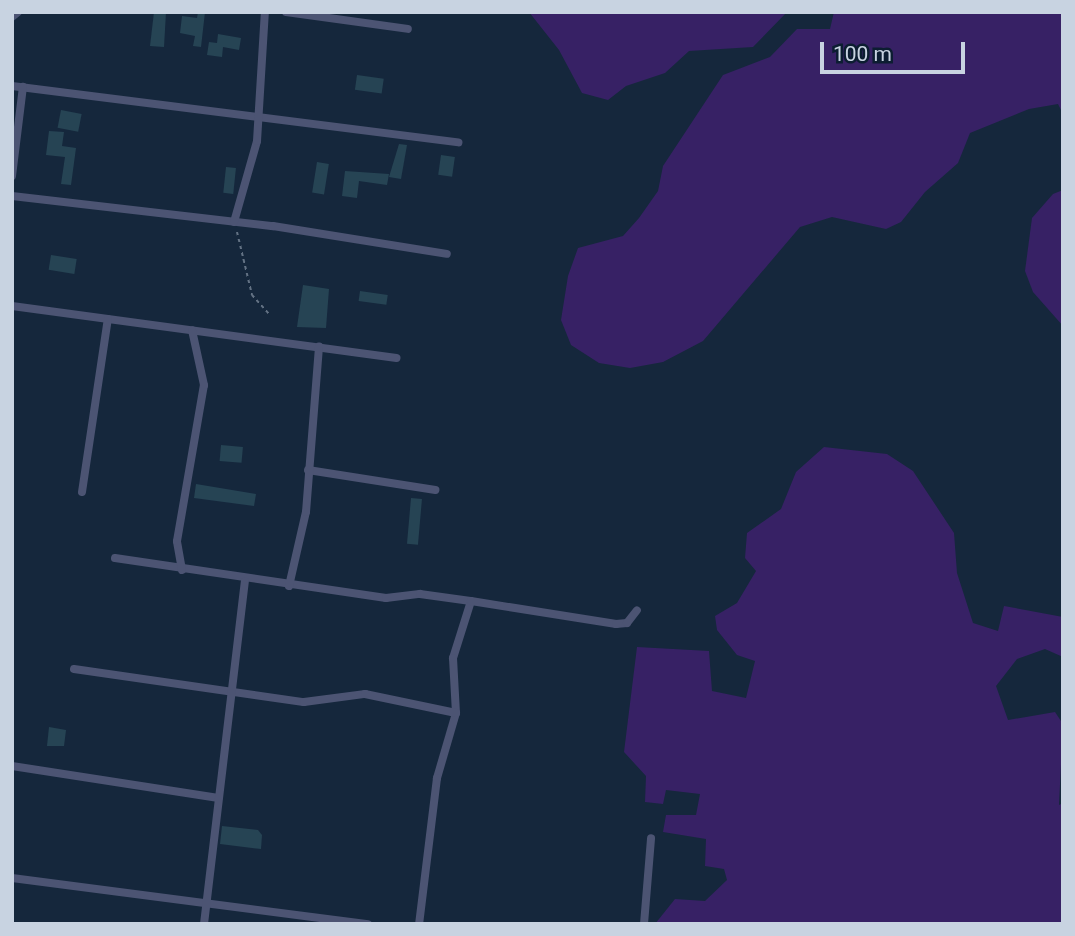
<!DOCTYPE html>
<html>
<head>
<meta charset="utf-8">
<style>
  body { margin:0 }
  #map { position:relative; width:1075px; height:936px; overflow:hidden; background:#15273c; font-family:Roboto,sans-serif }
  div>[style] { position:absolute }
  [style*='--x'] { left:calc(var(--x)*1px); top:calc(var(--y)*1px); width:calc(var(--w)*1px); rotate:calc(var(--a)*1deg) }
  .green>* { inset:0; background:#372165 }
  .building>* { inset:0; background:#264454; transform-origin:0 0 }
  .path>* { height:2px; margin-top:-1px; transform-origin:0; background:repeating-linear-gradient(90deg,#637284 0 3.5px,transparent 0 7px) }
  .street>* { height:8px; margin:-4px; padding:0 4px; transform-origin:4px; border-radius:4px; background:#4c5473 }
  span { translate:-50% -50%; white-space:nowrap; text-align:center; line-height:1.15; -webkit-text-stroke:5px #0c1d31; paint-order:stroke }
  .frame { position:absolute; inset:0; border:14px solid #c8d3e1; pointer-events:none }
  .scale { position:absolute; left:820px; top:42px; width:145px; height:32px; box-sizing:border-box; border:4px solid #c8d3e1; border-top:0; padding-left:9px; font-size:21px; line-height:24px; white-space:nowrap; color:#c8d3e1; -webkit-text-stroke:5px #0c1d31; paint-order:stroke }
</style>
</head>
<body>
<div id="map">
  <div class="green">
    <i style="clip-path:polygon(529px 12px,787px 12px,753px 47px,689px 51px,665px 73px,626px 86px,608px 100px,582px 93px,559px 50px)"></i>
    <i style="clip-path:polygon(834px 12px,1063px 12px,1063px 114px,1058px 104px,1029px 109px,970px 133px,958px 163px,925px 192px,901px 222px,886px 229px,832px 217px,800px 227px,703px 341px,663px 362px,630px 368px,599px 363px,571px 345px,561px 320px,568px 276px,578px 248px,623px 236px,639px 218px,658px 191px,663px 166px,723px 75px,770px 57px,797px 29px,830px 29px)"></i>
    <i style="clip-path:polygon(1063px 190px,1063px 326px,1033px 292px,1025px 271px,1032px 218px,1053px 194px)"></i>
    <i style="clip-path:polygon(824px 447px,887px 454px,913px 471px,954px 533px,957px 573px,973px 623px,998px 631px,1004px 606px,1063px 617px,1063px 657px,1045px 649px,1017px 659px,996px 686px,1008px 720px,1055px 712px,1063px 724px,1059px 805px,1063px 803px,1063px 924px,655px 924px,675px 899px,705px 901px,727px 880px,724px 869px,705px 866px,706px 839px,663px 832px,666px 815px,696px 815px,700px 794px,666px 790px,663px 804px,645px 802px,646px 776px,624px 752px,637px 647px,709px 651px,712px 691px,746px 698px,755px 661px,737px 655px,717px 630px,715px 616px,737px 603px,756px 571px,745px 558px,747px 533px,781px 509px,796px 472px)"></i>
  </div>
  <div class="building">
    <i style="clip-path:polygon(154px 12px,166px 12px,164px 47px,150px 46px)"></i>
    <i style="clip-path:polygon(198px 12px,205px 12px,201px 47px,193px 46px,195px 36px,180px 33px,182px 16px,197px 18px)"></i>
    <i style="clip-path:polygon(218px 34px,241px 38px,239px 50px,223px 47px,222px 57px,207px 55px,209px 42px,217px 43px)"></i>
    <i style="left:357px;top:75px;width:27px;height:15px;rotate:8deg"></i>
    <i style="left:61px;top:110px;width:21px;height:18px;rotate:11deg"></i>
    <i style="clip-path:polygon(49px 131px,64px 132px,62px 146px,76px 148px,71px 185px,61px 184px,65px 157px,46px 155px)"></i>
    <i style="clip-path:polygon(399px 144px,407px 145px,401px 179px,389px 177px)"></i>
    <i style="left:441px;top:155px;width:14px;height:20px;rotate:8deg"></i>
    <i style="left:317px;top:162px;width:12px;height:31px;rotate:9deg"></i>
    <i style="left:226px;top:167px;width:10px;height:26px;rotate:6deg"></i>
    <i style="clip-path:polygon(345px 171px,389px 174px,387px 185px,359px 181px,357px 198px,342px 196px)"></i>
    <i style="left:51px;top:255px;width:26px;height:15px;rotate:9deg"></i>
    <i style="clip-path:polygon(303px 285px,329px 289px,326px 328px,297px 327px)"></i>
    <i style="left:360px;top:291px;width:28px;height:10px;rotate:8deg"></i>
    <i style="left:221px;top:445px;width:22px;height:16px;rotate:5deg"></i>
    <i style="clip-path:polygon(196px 484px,256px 494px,254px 506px,194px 498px)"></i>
    <i style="left:411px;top:498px;width:11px;height:46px;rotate:5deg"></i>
    <i style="clip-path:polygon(49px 727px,66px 730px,64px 746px,47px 746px)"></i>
    <i style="clip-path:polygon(222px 826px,258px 830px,262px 835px,261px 849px,220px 844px)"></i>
  </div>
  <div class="path">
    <i style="--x:237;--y:232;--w:65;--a:76.6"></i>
    <i style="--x:252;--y:295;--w:25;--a:48"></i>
  </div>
  <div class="street">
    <i style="--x:286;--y:12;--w:123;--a:7.9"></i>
    <i style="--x:12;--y:17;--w:8;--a:-40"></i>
    <i style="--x:12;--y:86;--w:450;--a:7.2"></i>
    <i style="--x:12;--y:176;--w:90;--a:-83"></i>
    <i style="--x:12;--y:196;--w:263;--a:6.6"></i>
    <i style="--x:273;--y:226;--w:176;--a:9.1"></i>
    <i style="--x:234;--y:222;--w:84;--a:-74.1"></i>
    <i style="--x:257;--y:141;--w:129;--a:-86.5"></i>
    <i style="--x:12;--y:306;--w:388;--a:7.7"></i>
    <i style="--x:308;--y:470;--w:129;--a:8.9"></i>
    <i style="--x:82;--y:492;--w:175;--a:-81.5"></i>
    <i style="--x:115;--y:558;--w:274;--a:8.4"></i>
    <i style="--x:386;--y:598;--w:34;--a:-7"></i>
    <i style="--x:420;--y:594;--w:51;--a:7.8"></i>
    <i style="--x:471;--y:601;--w:60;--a:107.5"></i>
    <i style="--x:453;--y:658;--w:55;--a:86.9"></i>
    <i style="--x:456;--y:713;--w:68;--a:106.3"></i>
    <i style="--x:437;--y:778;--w:147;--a:97"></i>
    <i style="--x:182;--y:570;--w:29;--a:-100"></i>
    <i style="--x:177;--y:541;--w:158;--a:-80.2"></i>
    <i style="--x:204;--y:385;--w:56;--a:-102.3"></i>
    <i style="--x:289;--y:586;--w:76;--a:-77.1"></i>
    <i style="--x:306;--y:512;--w:166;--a:-85.5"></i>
    <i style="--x:471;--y:601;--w:147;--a:9"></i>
    <i style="--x:616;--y:624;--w:11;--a:-5"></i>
    <i style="--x:627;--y:623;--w:16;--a:-52"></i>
    <i style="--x:74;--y:669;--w:232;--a:8.2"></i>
    <i style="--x:304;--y:702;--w:62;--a:-7.5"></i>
    <i style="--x:365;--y:694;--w:93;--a:11.8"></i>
    <i style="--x:12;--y:766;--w:209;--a:8.8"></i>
    <i style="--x:12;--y:878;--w:359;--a:7.4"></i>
    <i style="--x:204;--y:924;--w:345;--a:-83.2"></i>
    <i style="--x:644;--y:924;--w:86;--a:-85.3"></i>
  </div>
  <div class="frame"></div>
  <div class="scale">100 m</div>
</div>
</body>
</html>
